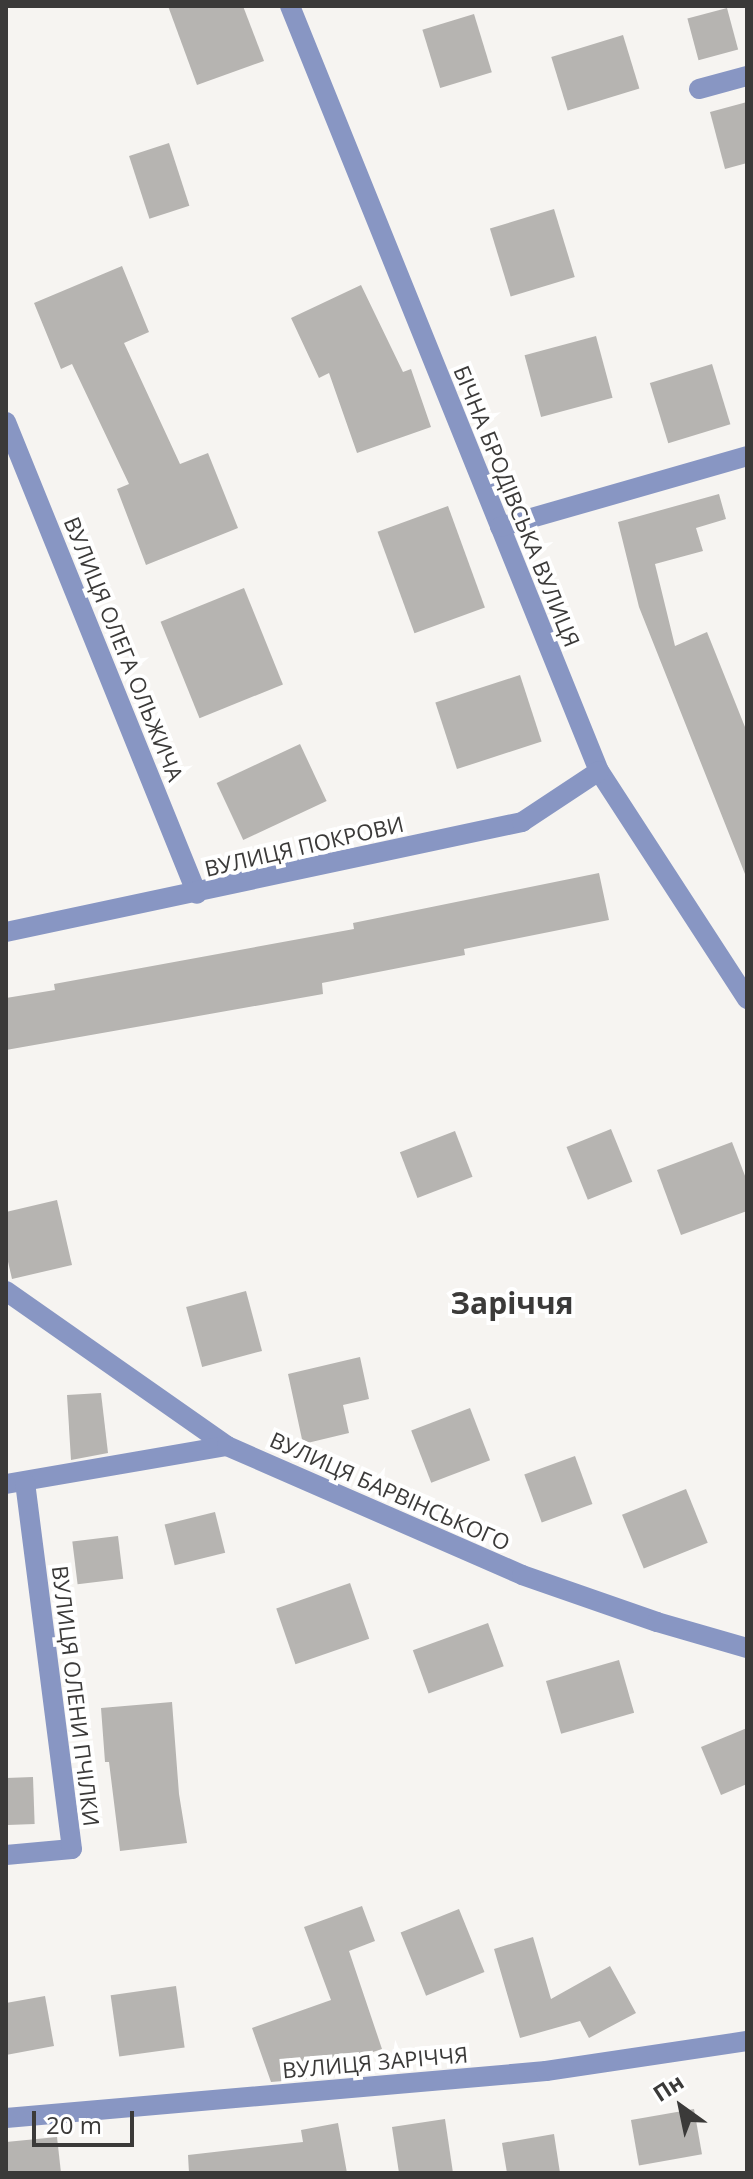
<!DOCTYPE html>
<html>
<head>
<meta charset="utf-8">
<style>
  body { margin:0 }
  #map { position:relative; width:753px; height:2179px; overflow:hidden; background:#f6f4f1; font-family:"Open Sans",sans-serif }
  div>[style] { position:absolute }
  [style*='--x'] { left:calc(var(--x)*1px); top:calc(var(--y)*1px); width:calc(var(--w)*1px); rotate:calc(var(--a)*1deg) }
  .building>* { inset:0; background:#b6b4b1; transform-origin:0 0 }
  .minor>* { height:20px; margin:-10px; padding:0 10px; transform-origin:10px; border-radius:10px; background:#8896c3 }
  span { translate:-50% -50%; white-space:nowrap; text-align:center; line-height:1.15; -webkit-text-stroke:8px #fff; paint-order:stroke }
  .street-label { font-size:22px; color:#3b3a39 }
  .district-label { font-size:30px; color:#3b3a39; font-weight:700 }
  .frame { position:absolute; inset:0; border:8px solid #3b3a39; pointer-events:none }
  .north { position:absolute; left:641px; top:2067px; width:80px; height:80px; -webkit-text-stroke:6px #fff; paint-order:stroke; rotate:327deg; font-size:22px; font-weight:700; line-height:32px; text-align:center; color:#3b3a39 }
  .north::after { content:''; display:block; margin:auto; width:28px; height:36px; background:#3b3a39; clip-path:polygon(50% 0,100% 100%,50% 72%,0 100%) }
  .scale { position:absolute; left:32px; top:2111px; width:102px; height:36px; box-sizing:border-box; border:4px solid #3b3a39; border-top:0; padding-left:10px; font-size:24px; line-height:28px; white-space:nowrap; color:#3b3a39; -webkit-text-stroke:6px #fff; paint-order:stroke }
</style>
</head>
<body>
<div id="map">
  <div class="building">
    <i style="clip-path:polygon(168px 6px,243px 6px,264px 61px,197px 85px)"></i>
    <i style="left:727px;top:8px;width:43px;height:41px;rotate:75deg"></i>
    <i style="left:474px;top:14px;width:61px;height:54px;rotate:73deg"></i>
    <i style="left:623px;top:35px;width:56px;height:75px;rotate:73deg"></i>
    <i style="clip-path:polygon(747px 102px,747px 163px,725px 169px,710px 112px)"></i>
    <i style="left:169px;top:143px;width:66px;height:42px;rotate:72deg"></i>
    <i style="left:554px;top:209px;width:71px;height:67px;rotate:73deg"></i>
    <i style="clip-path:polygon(122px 266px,149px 332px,124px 343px,180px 464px,208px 453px,238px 528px,146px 565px,117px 489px,129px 484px,72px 364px,61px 369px,34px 303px)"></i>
    <i style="clip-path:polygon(361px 285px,403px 372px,411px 369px,431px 427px,357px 453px,329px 373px,319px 378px,291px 318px)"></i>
    <i style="left:596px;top:336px;width:64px;height:74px;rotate:75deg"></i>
    <i style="left:712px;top:364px;width:63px;height:65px;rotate:73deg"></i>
    <i style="clip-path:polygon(719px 494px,726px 519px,696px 528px,703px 551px,655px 564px,675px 646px,707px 632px,747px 732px,745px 874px,639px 607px,618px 522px)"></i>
    <i style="left:448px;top:506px;width:108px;height:75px;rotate:70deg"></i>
    <i style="left:244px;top:588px;width:104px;height:90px;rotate:68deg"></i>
    <i style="left:520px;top:675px;width:70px;height:89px;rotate:72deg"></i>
    <i style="left:300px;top:744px;width:63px;height:92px;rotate:65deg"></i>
    <i style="clip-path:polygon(599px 873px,609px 920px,464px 949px,465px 955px,322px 983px,323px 994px,6px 1050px,6px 998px,55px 990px,54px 984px,354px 929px,353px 923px)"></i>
    <i style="left:611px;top:1129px;width:57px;height:48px;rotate:68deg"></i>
    <i style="left:455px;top:1131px;width:49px;height:59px;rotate:69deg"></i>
    <i style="clip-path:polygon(732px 1142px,747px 1181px,747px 1211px,681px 1235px,657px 1170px)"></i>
    <i style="clip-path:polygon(57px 1200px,72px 1265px,12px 1279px,6px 1253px,6px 1212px)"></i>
    <i style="left:246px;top:1291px;width:62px;height:62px;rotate:75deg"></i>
    <i style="clip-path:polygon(360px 1357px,369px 1399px,343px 1405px,349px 1433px,303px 1444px,288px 1374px)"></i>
    <i style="clip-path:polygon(101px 1393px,108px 1453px,71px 1460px,67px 1395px)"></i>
    <i style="left:470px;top:1408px;width:56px;height:63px;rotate:69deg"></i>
    <i style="left:575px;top:1456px;width:51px;height:54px;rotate:70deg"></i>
    <i style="left:686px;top:1489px;width:58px;height:69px;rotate:68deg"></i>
    <i style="left:215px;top:1512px;width:42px;height:52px;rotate:76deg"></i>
    <i style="left:118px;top:1536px;width:43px;height:46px;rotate:83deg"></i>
    <i style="left:350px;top:1583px;width:59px;height:78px;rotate:71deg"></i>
    <i style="left:488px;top:1623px;width:46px;height:80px;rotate:70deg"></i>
    <i style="left:619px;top:1660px;width:55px;height:76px;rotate:74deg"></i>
    <i style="clip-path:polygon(172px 1702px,179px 1794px,187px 1843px,120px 1851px,109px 1762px,105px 1762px,101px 1708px)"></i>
    <i style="clip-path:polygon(747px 1728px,747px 1784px,721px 1795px,701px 1747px)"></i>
    <i style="left:33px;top:1777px;width:47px;height:27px;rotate:88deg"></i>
    <i style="clip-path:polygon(362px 1906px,375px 1941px,349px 1951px,382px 2049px,319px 2070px,321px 2074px,307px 2079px,271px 2082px,252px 2028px,331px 2000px,304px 1927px)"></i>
    <i style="left:459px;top:1909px;width:68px;height:63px;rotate:68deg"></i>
    <i style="clip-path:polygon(533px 1937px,551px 1999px,610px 1966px,636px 2013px,589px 2038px,580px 2021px,520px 2038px,494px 1949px)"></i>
    <i style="left:176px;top:1986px;width:62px;height:66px;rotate:82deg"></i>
    <i style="clip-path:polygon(45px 1996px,54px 2046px,6px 2055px,6px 2003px)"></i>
    <i style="left:694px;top:2109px;width:46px;height:64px;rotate:80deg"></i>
    <i style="clip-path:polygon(445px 2119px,453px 2173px,399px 2173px,392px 2127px)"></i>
    <i style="clip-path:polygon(338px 2123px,347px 2173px,189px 2173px,188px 2155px,303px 2142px,301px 2130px)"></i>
    <i style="clip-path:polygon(554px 2134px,560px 2173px,507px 2173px,502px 2143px)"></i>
    <i style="clip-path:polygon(57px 2137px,61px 2173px,6px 2173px,6px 2142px)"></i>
  </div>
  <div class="minor">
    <i style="--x:290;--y:6;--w:825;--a:68.01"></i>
    <i style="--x:599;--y:771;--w:272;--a:57"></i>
    <i style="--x:699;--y:89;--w:50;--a:-15.2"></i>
    <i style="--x:6;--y:422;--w:509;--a:67.97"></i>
    <i style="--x:500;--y:527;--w:257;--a:-16"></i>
    <i style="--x:6;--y:932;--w:528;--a:-12.03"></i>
    <i style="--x:522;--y:822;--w:92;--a:-33.5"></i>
    <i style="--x:6;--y:1291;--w:270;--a:35"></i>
    <i style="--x:6;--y:1484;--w:224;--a:-9.8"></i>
    <i style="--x:227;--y:1446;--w:322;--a:23.6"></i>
    <i style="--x:522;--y:1575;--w:143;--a:19.2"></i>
    <i style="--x:657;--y:1622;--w:94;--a:16.1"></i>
    <i style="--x:6;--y:1855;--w:66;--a:-5.2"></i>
    <i style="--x:72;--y:1849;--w:369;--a:-97.3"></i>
    <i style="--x:6;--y:2118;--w:542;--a:-4.97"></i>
    <i style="--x:546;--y:2071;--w:203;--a:-8.5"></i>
  </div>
  <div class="street-label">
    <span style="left:517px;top:506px;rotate:68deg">БІЧНА БРОДІВСЬКА ВУЛИЦЯ</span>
    <span style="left:124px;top:649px;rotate:68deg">ВУЛИЦЯ ОЛЕГА ОЛЬЖИЧА</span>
    <span style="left:304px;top:846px;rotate:-13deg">ВУЛИЦЯ ПОКРОВИ</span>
    <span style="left:390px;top:1491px;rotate:24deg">ВУЛИЦЯ БАРВІНСЬКОГО</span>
    <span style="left:76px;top:1696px;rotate:83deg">ВУЛИЦЯ ОЛЕНИ ПЧІЛКИ</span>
    <span style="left:375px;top:2062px;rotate:-5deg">ВУЛИЦЯ ЗАРІЧЧЯ</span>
  </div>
  <div class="district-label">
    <span style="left:512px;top:1303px">Заріччя</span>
  </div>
  <div class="frame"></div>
  <div class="north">Пн</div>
  <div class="scale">20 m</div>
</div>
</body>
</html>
